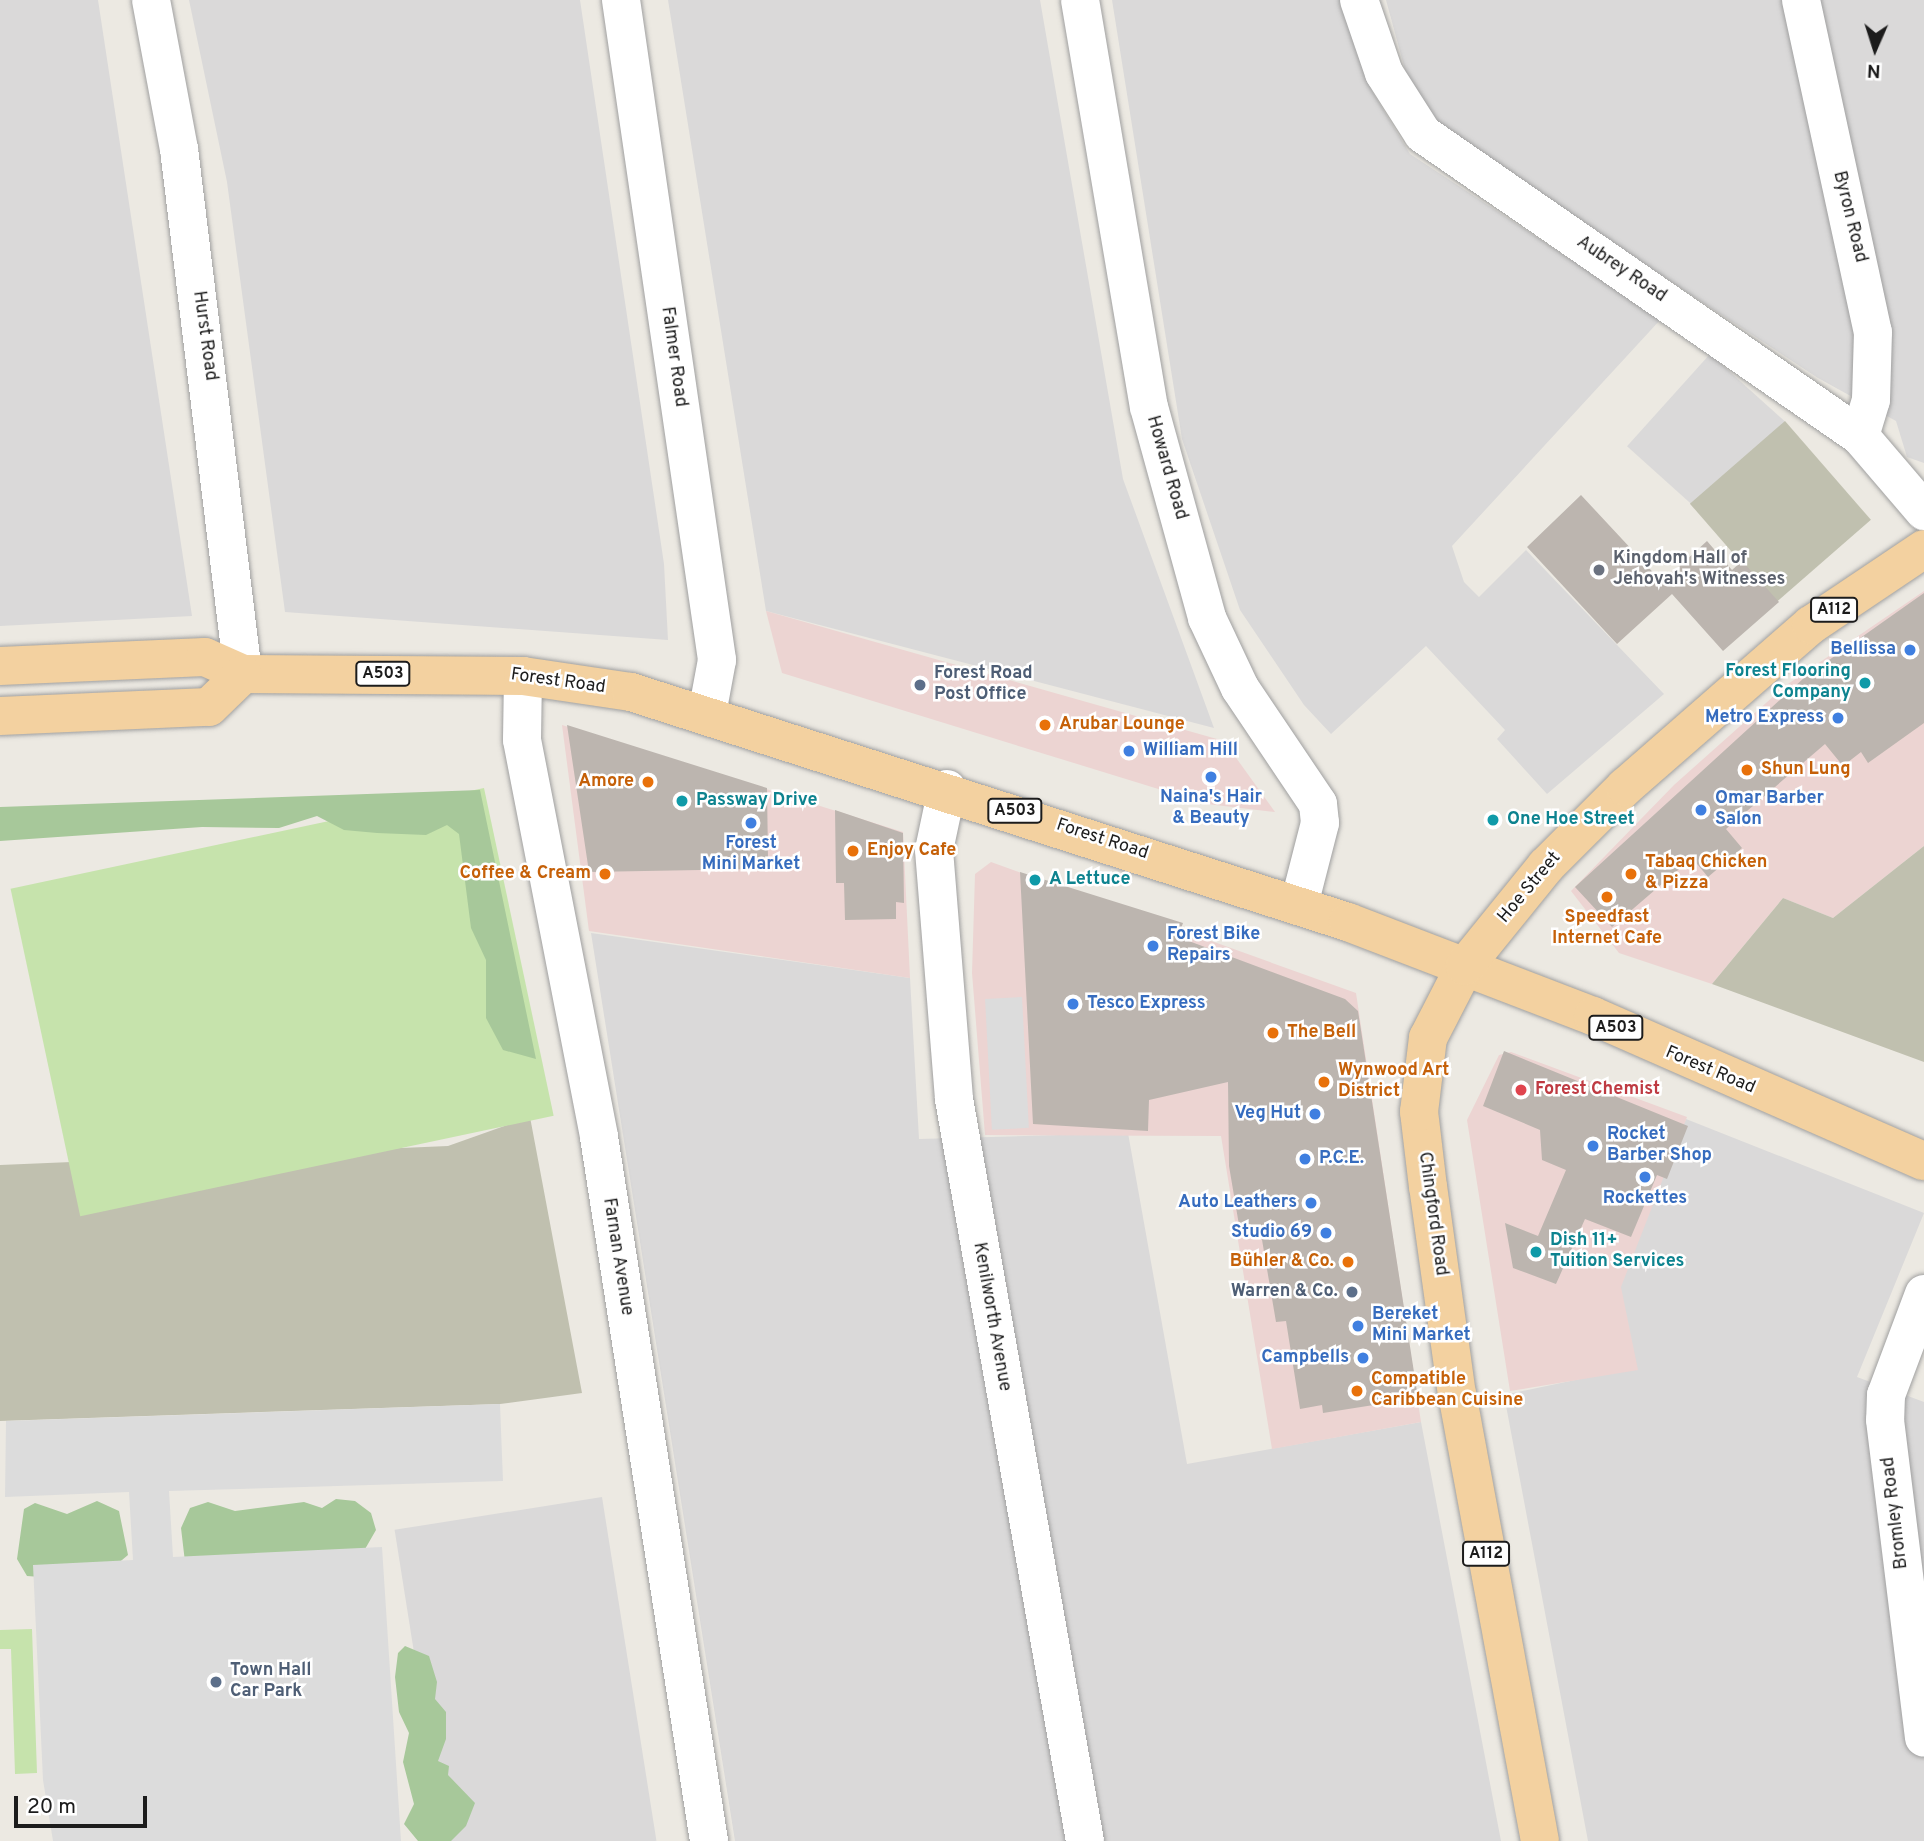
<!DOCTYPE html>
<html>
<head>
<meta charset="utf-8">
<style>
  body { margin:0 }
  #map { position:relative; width:1924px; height:1841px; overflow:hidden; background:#ece9e2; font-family:Overpass,sans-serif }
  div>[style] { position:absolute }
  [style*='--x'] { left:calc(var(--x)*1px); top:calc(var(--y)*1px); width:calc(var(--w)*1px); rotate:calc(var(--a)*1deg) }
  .residential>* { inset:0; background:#dad9d9; transform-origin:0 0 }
  .commercial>* { inset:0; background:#ecd4d2 }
  .construction>* { inset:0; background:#c0c0af; transform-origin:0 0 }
  .grass>* { inset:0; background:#c6e3ac; transform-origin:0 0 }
  .forest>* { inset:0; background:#a7c89a }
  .parking>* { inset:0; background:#dcdcdc; transform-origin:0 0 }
  .building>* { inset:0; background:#bcb5af }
  .roads { filter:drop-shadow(0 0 2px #a0a0a0) drop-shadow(0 0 2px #a0a0a0) }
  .minor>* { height:38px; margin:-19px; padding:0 19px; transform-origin:19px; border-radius:19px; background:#fff }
  .major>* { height:38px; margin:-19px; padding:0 19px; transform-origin:19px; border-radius:19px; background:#f3d1a0 }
  .dots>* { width:19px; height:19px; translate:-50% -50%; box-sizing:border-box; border:4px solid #fff; border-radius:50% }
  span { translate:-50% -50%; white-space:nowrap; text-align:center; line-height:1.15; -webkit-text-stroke:5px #fff; paint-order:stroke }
  .shield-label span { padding:2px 5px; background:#fff; border:2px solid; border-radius:5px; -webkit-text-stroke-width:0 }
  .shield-label { font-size:16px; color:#1c1c1c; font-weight:700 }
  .street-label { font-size:18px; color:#1c1c1c }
  .worship-label { font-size:18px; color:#5b616d; font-weight:700 }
  .left { translate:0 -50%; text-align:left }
  .shop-label { font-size:18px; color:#366cbe; font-weight:700 }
  .right { translate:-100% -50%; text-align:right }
  .culture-label { font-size:18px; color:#0d838f; font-weight:700 }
  .service-label { font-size:18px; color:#4e5e75; font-weight:700 }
  .food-label { font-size:18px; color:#c56008; font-weight:700 }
  .health-label { font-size:18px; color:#be3a42; font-weight:700 }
  .north { position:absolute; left:1840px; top:14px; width:70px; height:70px; -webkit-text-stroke:5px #fff; paint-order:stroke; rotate:183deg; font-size:19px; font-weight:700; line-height:28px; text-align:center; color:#1c1c1c }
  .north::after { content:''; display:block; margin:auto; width:24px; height:32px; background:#1c1c1c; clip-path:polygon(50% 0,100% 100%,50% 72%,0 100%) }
  .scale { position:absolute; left:14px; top:1796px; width:133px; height:32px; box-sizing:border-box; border:4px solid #1c1c1c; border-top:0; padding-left:9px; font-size:21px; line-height:24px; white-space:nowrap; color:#1c1c1c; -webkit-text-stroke:5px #fff; paint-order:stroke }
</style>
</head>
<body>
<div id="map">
  <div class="residential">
    <i style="clip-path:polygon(0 0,98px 0,192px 616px,0 626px)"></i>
    <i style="clip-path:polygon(189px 0,580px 0,664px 564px,668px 640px,285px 612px,227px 182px)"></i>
    <i style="clip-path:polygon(668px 0,1040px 0,1123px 479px,1214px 728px,766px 611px)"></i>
    <i style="clip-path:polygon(1112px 0,1344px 0,1372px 91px,1410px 154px,1661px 319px,1452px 546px,1464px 582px,1479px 597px,1526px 550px,1664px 694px,1547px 794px,1497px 739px,1505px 730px,1426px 646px,1331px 734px,1304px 705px,1240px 610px,1182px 439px)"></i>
    <i style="clip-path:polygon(1386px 0,1924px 0,1924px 463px,1907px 457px,1896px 421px,1818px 378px,1438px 129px,1407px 77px)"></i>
    <i style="left:1710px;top:354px;width:101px;height:124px;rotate:42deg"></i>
    <i style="clip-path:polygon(591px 933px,910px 978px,919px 1139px,1128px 1133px,1187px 1464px,1421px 1422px,1501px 1841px,735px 1841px)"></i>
    <i style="clip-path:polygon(1686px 1119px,1924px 1213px,1857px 1377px,1924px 1402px,1924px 1841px,1588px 1841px,1504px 1395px,1632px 1368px,1613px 1282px)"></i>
    <i style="left:602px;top:1497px;width:348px;height:210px;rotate:81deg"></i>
  </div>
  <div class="commercial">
    <i style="clip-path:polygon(1924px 591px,1924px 846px,1833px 918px,1783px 898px,1712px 984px,1619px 953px,1571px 891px,1674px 785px,1785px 686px)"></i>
    <i style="clip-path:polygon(766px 611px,1224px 741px,1275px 812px,1207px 804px,782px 673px)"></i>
    <i style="clip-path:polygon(562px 725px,903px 832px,910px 978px,589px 931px)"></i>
    <i style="clip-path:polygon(991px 862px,1356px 993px,1421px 1422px,1272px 1449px,1221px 1136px,985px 1135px,972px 973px,975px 874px)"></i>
    <i style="clip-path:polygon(1511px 1052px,1687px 1117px,1621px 1287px,1638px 1370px,1510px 1391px,1467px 1120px,1499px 1055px)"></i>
  </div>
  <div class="construction">
    <i style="left:1785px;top:421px;width:131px;height:126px;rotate:49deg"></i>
    <i style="clip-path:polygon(1924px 846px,1924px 1062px,1712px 984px,1783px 898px,1833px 918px)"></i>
    <i style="clip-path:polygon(530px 1117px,582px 1393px,500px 1404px,0 1421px,0 1165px,448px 1146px)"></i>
  </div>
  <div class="grass">
    <i style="left:484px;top:788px;width:335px;height:484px;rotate:78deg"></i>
    <i style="clip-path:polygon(32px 1629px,37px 1773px,15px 1774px,11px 1649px,0 1649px,0 1630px)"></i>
  </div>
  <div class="forest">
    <i style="clip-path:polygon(480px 790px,536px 1059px,503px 1050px,486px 1018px,486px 960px,471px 928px,459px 834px,447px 825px,426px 835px,377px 833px,344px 830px,317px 816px,279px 828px,202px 827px,0 841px,0 807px)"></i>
    <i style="clip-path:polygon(336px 1499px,355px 1501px,371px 1513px,376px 1530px,357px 1563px,185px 1562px,181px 1528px,190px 1508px,208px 1502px,235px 1511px,304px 1502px,322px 1508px)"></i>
    <i style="clip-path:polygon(97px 1501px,119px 1511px,128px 1555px,116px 1565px,55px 1578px,27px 1576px,17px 1559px,24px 1509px,35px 1503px,67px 1514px)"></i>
    <i style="clip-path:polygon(405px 1646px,429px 1656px,437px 1682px,435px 1699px,446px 1712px,446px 1739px,438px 1761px,449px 1766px,448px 1775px,475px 1803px,466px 1826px,451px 1841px,418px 1841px,404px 1824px,414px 1804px,403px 1762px,409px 1733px,399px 1712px,395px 1677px,398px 1653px)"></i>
  </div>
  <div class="parking">
    <i style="left:1022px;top:997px;width:131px;height:37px;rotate:87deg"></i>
    <i style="clip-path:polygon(500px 1404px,503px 1481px,169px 1491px,173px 1557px,382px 1547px,401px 1841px,53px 1841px,43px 1780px,33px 1565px,133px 1560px,129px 1492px,5px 1497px,6px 1421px)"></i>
  </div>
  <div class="building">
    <i style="clip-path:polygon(1581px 495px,1662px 582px,1707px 541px,1732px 570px,1742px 561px,1779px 602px,1723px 651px,1672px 594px,1617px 644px,1527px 547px)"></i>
    <i style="clip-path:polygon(1924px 593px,1924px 723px,1868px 763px,1861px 752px,1843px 766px,1825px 744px,1726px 829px,1742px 848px,1708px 877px,1692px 858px,1612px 927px,1575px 887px,1805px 677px)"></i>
    <i style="clip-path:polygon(567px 725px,767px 788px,768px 858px,756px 858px,756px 869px,589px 872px)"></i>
    <i style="clip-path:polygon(835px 810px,903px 833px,904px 903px,896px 902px,896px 919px,845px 920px,844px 883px,836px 883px)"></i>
    <i style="clip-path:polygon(1020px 872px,1183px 923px,1178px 937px,1345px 999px,1358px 1011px,1418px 1398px,1323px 1413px,1322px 1405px,1300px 1409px,1286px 1321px,1276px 1322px,1260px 1228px,1240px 1231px,1229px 1166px,1228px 1082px,1149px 1100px,1148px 1131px,1033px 1124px)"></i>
    <i style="clip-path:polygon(1504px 1051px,1688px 1126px,1667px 1179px,1657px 1175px,1631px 1237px,1585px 1219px,1556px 1284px,1513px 1268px,1505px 1223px,1538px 1236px,1566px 1170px,1542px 1160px,1540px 1130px,1483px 1106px)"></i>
  </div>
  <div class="roads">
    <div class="minor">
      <i style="--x:151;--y:0;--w:152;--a:79.4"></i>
      <i style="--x:179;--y:149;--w:529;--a:83.05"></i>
      <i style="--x:621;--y:0;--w:667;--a:81.72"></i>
      <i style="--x:717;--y:660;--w:55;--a:100.5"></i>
      <i style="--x:1080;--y:0;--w:413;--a:80.4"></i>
      <i style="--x:1149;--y:407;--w:219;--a:74.6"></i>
      <i style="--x:1207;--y:618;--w:77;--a:64.8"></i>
      <i style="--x:1240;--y:688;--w:140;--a:56.1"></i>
      <i style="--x:1318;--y:804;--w:19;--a:84"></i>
      <i style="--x:1320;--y:823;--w:85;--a:104.4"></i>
      <i style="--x:1359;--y:0;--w:77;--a:71.1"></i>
      <i style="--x:1384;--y:73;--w:72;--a:57.4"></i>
      <i style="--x:1423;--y:134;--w:531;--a:34.65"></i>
      <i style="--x:1860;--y:436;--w:99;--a:49.5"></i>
      <i style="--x:1801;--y:0;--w:340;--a:77.8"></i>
      <i style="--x:1873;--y:332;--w:68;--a:91.7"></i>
      <i style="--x:1871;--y:400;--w:38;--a:107"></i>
      <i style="--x:523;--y:676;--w:64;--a:90.9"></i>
      <i style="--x:522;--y:740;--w:404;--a:79"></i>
      <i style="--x:599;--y:1137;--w:713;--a:81.12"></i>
      <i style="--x:947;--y:789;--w:62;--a:102"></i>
      <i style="--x:934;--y:850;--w:250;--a:85.4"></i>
      <i style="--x:954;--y:1099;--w:753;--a:79.99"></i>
      <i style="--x:1924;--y:1294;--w:108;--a:110.6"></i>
      <i style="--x:1886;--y:1395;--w:25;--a:92"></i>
      <i style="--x:1885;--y:1420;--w:320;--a:83"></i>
    </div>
    <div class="major">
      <i style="--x:0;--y:666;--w:205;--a:-2.5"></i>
      <i style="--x:205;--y:657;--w:42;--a:24.1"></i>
      <i style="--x:243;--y:674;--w:280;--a:0.4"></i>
      <i style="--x:523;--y:676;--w:109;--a:8.4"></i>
      <i style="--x:631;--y:692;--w:753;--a:17.79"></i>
      <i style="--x:1348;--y:922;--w:262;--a:21"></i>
      <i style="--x:1593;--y:1016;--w:361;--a:23.7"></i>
      <i style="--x:0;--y:716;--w:209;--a:-2.5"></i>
      <i style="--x:209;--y:707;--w:47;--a:-44.1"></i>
      <i style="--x:1540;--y:1841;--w:454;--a:-100.5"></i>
      <i style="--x:1457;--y:1395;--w:210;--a:-97.9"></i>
      <i style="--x:1428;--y:1187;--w:76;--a:-96.8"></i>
      <i style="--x:1419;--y:1112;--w:75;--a:-83.1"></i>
      <i style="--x:1428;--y:1038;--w:81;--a:-62.8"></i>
      <i style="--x:1465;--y:966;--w:129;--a:-51"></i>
      <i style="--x:1546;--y:866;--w:112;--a:-45"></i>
      <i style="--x:1625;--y:787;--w:247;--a:-41.1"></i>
      <i style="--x:1811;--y:625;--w:136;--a:-33.9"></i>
    </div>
  </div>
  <div class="dots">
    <i style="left:1599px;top:570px;background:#6b7280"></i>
    <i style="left:1910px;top:650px;background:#3f7fe0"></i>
    <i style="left:1865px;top:683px;background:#0f9aa8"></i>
    <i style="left:920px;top:685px;background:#5c6f8a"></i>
    <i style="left:1838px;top:718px;background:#3f7fe0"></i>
    <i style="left:1045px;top:725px;background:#e8710a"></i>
    <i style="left:1129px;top:751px;background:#3f7fe0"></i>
    <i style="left:1747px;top:770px;background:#e8710a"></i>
    <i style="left:1211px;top:777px;background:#3f7fe0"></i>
    <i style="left:648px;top:782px;background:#e8710a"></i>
    <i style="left:682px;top:801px;background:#0f9aa8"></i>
    <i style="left:1701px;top:810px;background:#3f7fe0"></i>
    <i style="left:1493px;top:820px;background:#0f9aa8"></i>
    <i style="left:751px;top:823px;background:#3f7fe0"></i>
    <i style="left:853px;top:851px;background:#e8710a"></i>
    <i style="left:605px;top:874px;background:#e8710a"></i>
    <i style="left:1631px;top:874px;background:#e8710a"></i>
    <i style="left:1035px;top:880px;background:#0f9aa8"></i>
    <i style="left:1607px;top:897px;background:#e8710a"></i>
    <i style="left:1153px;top:946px;background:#3f7fe0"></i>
    <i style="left:1073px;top:1004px;background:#3f7fe0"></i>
    <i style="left:1273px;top:1033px;background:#e8710a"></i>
    <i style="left:1324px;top:1082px;background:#e8710a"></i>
    <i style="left:1521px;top:1090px;background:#e0444e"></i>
    <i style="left:1315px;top:1114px;background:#3f7fe0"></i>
    <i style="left:1593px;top:1146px;background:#3f7fe0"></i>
    <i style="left:1305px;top:1159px;background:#3f7fe0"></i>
    <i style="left:1645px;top:1177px;background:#3f7fe0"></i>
    <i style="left:1311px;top:1203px;background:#3f7fe0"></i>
    <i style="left:1326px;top:1233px;background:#3f7fe0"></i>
    <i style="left:1536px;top:1252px;background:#0f9aa8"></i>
    <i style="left:1348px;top:1262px;background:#e8710a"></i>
    <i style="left:1352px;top:1292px;background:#5c6f8a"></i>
    <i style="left:1358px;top:1326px;background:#3f7fe0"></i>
    <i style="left:1363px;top:1358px;background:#3f7fe0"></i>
    <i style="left:1357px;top:1391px;background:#e8710a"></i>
    <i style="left:216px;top:1682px;background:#5c6f8a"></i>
  </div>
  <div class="shield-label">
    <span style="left:1834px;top:610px">A112</span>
    <span style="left:383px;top:674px">A503</span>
    <span style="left:1015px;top:811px">A503</span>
    <span style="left:1616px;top:1028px">A503</span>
    <span style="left:1486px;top:1554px">A112</span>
  </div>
  <div class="street-label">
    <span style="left:1849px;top:217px;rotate:76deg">Byron Road</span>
    <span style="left:1621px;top:270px;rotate:34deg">Aubrey Road</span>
    <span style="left:204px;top:336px;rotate:82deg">Hurst Road</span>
    <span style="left:673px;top:357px;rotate:82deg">Falmer Road</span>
    <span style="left:1166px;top:468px;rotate:74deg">Howard Road</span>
    <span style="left:558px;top:682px;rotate:8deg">Forest Road</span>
    <span style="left:1102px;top:840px;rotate:18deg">Forest Road</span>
    <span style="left:1530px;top:888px;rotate:-50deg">Hoe Street</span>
    <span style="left:1710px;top:1071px;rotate:23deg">Forest Road</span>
    <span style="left:1432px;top:1214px;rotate:82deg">Chingford Road</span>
    <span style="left:617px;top:1257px;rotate:81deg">Farnan Avenue</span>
    <span style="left:991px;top:1317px;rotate:80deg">Kenilworth Avenue</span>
    <span style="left:1896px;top:1513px;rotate:-97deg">Bromley Road</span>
  </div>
  <div class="worship-label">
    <span class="left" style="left:1613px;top:570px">Kingdom Hall of<br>Jehovah's Witnesses</span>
  </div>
  <div class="shop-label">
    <span class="right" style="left:1896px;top:650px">Bellissa</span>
    <span class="right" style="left:1824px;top:718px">Metro Express</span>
    <span class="left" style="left:1143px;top:751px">William Hill</span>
    <span style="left:1211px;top:809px">Naina's Hair<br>&amp; Beauty</span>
    <span class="left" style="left:1715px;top:810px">Omar Barber<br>Salon</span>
    <span style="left:751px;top:855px">Forest<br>Mini Market</span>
    <span class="left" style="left:1167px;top:946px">Forest Bike<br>Repairs</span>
    <span class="left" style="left:1087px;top:1004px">Tesco Express</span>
    <span class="right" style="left:1301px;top:1114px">Veg Hut</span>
    <span class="left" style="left:1607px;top:1146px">Rocket<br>Barber Shop</span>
    <span class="left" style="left:1319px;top:1159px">P.C.E.</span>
    <span style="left:1645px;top:1199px">Rockettes</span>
    <span class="right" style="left:1297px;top:1203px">Auto Leathers</span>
    <span class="right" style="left:1312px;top:1233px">Studio 69</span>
    <span class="left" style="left:1372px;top:1326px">Bereket<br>Mini Market</span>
    <span class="right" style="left:1349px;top:1358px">Campbells</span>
  </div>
  <div class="culture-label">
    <span class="right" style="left:1851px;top:683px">Forest Flooring<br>Company</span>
    <span class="left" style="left:696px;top:801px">Passway Drive</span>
    <span class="left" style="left:1507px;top:820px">One Hoe Street</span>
    <span class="left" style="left:1049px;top:880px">A Lettuce</span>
    <span class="left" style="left:1550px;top:1252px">Dish 11+<br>Tuition Services</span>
  </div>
  <div class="service-label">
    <span class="left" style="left:934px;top:685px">Forest Road<br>Post Office</span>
    <span class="right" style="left:1338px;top:1292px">Warren &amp; Co.</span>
    <span class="left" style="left:230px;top:1682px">Town Hall<br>Car Park</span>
  </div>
  <div class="food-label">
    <span class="left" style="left:1059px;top:725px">Arubar Lounge</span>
    <span class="left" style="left:1761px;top:770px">Shun Lung</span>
    <span class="right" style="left:634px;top:782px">Amore</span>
    <span class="left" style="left:867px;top:851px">Enjoy Cafe</span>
    <span class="left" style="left:1645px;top:874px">Tabaq Chicken<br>&amp; Pizza</span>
    <span class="right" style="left:591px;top:874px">Coffee &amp; Cream</span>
    <span style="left:1607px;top:929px">Speedfast<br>Internet Cafe</span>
    <span class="left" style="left:1287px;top:1033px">The Bell</span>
    <span class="left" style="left:1338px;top:1082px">Wynwood Art<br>District</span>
    <span class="right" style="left:1334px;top:1262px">Bühler &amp; Co.</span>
    <span class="left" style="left:1371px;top:1391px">Compatible<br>Caribbean Cuisine</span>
  </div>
  <div class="health-label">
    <span class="left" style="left:1535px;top:1090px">Forest Chemist</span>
  </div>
  <div class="north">N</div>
  <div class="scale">20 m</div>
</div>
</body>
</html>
